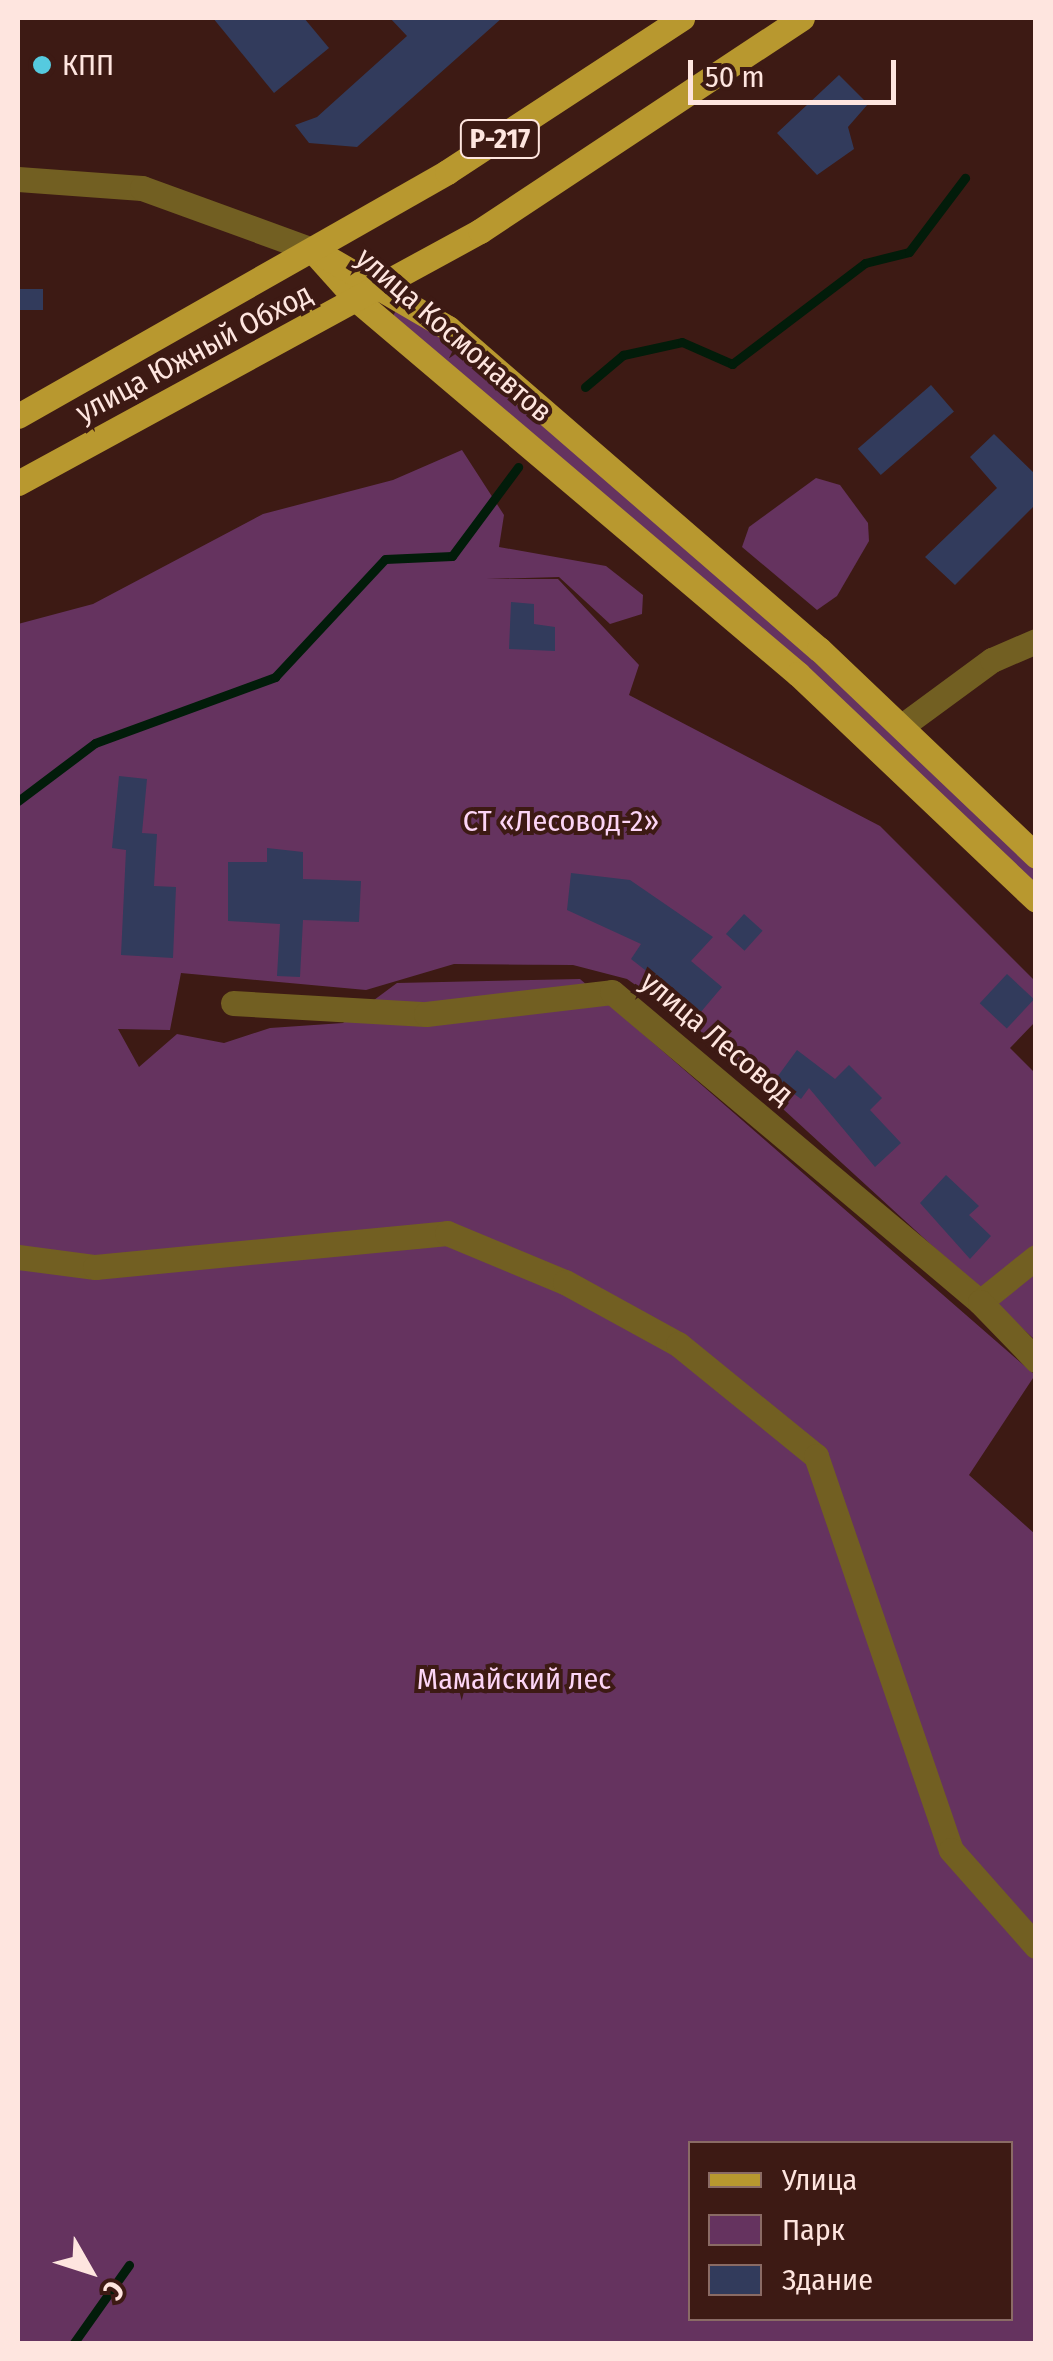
<!DOCTYPE html>
<html>
<head>
<meta charset="utf-8">
<style>
  body { margin:0 }
  #map { position:relative; width:1053px; height:2361px; overflow:hidden; background:#3d1a14; font-family:"Fira Sans Condensed",sans-serif }
  div>[style] { position:absolute }
  [style*='--x'] { left:calc(var(--x)*1px); top:calc(var(--y)*1px); width:calc(var(--w)*1px); rotate:calc(var(--a)*1deg) }
  .green>* { inset:0; background:#65335f }
  .stream>* { height:9px; margin:-4.5px; padding:0 4.5px; transform-origin:4.5px; border-radius:4.5px; background:#021c0a }
  .building>* { inset:0; background:#323b5c; transform-origin:0 0 }
  .minor>* { height:25px; margin:-12.5px; padding:0 12.5px; transform-origin:12.5px; border-radius:12.5px; background:#725f22 }
  .major>* { height:25px; margin:-12.5px; padding:0 12.5px; transform-origin:12.5px; border-radius:12.5px; background:#b8982f }
  .dots>* { width:28px; height:28px; translate:-50% -50%; box-sizing:border-box; border:5px solid #3d1a14; border-radius:50% }
  span { translate:-50% -50%; white-space:nowrap; text-align:center; line-height:1.15; -webkit-text-stroke:8px #3d1a14; paint-order:stroke }
  .shield-label span { padding:2px 8px; background:#3d1a14; border:2px solid; border-radius:8px; -webkit-text-stroke-width:0 }
  .shield-label { font-size:28px; color:#fee5df; font-weight:700 }
  .poi-label { font-size:30px; color:#fee5df }
  .left { translate:0 -50%; text-align:left }
  .street-label { font-size:30px; color:#fee5df }
  .park-label { font-size:30px; color:#fcd5f6 }
  .frame { position:absolute; inset:0; border:20px solid #fee5df; pointer-events:none }
  .legend { position:absolute; left:688px; top:2141px; width:325px; height:180px; box-sizing:border-box; background:#3d1a14; border:2px solid #8a6b65; margin:0; padding:12px 18px; list-style:none; font-size:30px; color:#fee5df }
  .legend li { display:flex; align-items:center; gap:20px; height:50px }
  .legend b { width:50px; border:2px solid #8a6b65 }
  .north { position:absolute; left:40px; top:2221px; width:100px; height:100px; -webkit-text-stroke:8px #3d1a14; paint-order:stroke; rotate:129deg; font-size:28px; font-weight:700; line-height:40px; text-align:center; color:#fee5df }
  .north::after { content:''; display:block; margin:auto; width:35px; height:45px; background:#fee5df; clip-path:polygon(50% 0,100% 100%,50% 72%,0 100%) }
  .scale { position:absolute; left:688px; top:60px; width:208px; height:45px; box-sizing:border-box; border:5px solid #fee5df; border-top:0; padding-left:12px; font-size:30px; line-height:35px; white-space:nowrap; color:#fee5df; -webkit-text-stroke:8px #3d1a14; paint-order:stroke }
</style>
</head>
<body>
<div id="map">
  <div class="green">
    <i style="clip-path:polygon(400px 303px,698px 553px,1035px 867px,1035px 890px,393px 316px)"></i>
    <i style="clip-path:polygon(evenodd,462px 450px,504px 515px,499px 547px,606px 566px,643px 595px,642px 614px,610px 624px,559px 577px,486px 579px,558px 579px,639px 665px,629px 695px,880px 826px,1035px 981px,1035px 1022px,1010px 1048px,1035px 1073px,1035px 1340px,688px 1022px,627px 979px,573px 965px,454px 964px,366px 990px,181px 973px,170px 1030px,118px 1029px,139px 1067px,177px 1034px,224px 1043px,270px 1028px,343px 1023px,397px 983px,580px 979px,1035px 1375px,969px 1475px,1035px 1534px,1035px 2343px,18px 2344px,18px 624px,93px 604px,263px 514px,393px 480px,462px 450px,690px 2144px,1010px 2144px,1010px 2318px,690px 2318px,690px 2144px)"></i>
    <i style="clip-path:polygon(816px 478px,840px 485px,868px 523px,869px 541px,837px 596px,817px 610px,742px 547px,749px 527px)"></i>
  </div>
  <div class="stream">
    <i style="--x:585;--y:387;--w:50;--a:-40.1"></i>
    <i style="--x:623;--y:355;--w:60;--a:-12.4"></i>
    <i style="--x:682;--y:342;--w:55;--a:23.7"></i>
    <i style="--x:732;--y:364;--w:167;--a:-37.2"></i>
    <i style="--x:865;--y:263;--w:45;--a:-14"></i>
    <i style="--x:909;--y:252;--w:93;--a:-52.9"></i>
    <i style="--x:18;--y:801;--w:96;--a:-37"></i>
    <i style="--x:95;--y:743;--w:192;--a:-20.1"></i>
    <i style="--x:275;--y:677;--w:161;--a:-47"></i>
    <i style="--x:385;--y:559;--w:67;--a:-2.6"></i>
    <i style="--x:452;--y:556;--w:111;--a:-53.4"></i>
    <i style="--x:73;--y:2344;--w:97;--a:-54.7"></i>
  </div>
  <div class="building">
    <i style="clip-path:polygon(213px 18px,304px 18px,329px 48px,274px 93px)"></i>
    <i style="clip-path:polygon(390px 18px,502px 18px,357px 147px,309px 143px,295px 125px,317px 117px,407px 36px)"></i>
    <i style="clip-path:polygon(839px 75px,868px 104px,848px 127px,854px 149px,817px 175px,777px 133px)"></i>
    <i style="left:18px;top:289px;width:25px;height:21px"></i>
    <i style="left:931px;top:385px;width:35px;height:97px;rotate:49deg"></i>
    <i style="clip-path:polygon(994px 434px,1036px 475px,1036px 504px,955px 585px,925px 557px,997px 488px,970px 457px)"></i>
    <i style="clip-path:polygon(511px 602px,534px 604px,534px 624px,555px 627px,555px 651px,509px 649px)"></i>
    <i style="clip-path:polygon(119px 776px,147px 779px,142px 833px,157px 834px,154px 886px,176px 887px,173px 958px,121px 955px,126px 850px,112px 848px)"></i>
    <i style="clip-path:polygon(267px 848px,303px 852px,303px 879px,361px 881px,359px 922px,303px 920px,300px 977px,277px 976px,280px 924px,228px 921px,228px 862px,267px 862px)"></i>
    <i style="clip-path:polygon(571px 873px,630px 880px,713px 937px,691px 961px,722px 987px,700px 1013px,631px 959px,641px 944px,567px 910px)"></i>
    <i style="left:744px;top:914px;width:25px;height:27px;rotate:42deg"></i>
    <i style="left:1007px;top:974px;width:37px;height:40px;rotate:43deg"></i>
    <i style="clip-path:polygon(797px 1050px,835px 1079px,849px 1065px,882px 1098px,870px 1110px,901px 1143px,875px 1167px,809px 1088px,801px 1099px,775px 1080px)"></i>
    <i style="clip-path:polygon(946px 1175px,979px 1206px,969px 1215px,991px 1236px,970px 1259px,920px 1203px)"></i>
  </div>
  <div class="minor">
    <i style="--x:18;--y:179;--w:124;--a:4.2"></i>
    <i style="--x:142;--y:188;--w:181;--a:20"></i>
    <i style="--x:902;--y:726;--w:112;--a:-36.3"></i>
    <i style="--x:992;--y:660;--w:48;--a:-23.4"></i>
    <i style="--x:233;--y:1003;--w:193;--a:3.3"></i>
    <i style="--x:426;--y:1014;--w:187;--a:-6.7"></i>
    <i style="--x:612;--y:992;--w:481;--a:40.1"></i>
    <i style="--x:980;--y:1302;--w:72;--a:-38.8"></i>
    <i style="--x:18;--y:1257;--w:78;--a:7.4"></i>
    <i style="--x:95;--y:1267;--w:354;--a:-5.5"></i>
    <i style="--x:447;--y:1233;--w:128;--a:22.6"></i>
    <i style="--x:565;--y:1282;--w:129;--a:28.8"></i>
    <i style="--x:678;--y:1344;--w:178;--a:39.1"></i>
    <i style="--x:816;--y:1456;--w:416;--a:71.1"></i>
    <i style="--x:951;--y:1850;--w:128;--a:48.5"></i>
    <i style="--x:980;--y:1302;--w:81;--a:46"></i>
  </div>
  <div class="major">
    <i style="--x:312;--y:250;--w:69;--a:48"></i>
    <i style="--x:358;--y:301;--w:577;--a:40.29"></i>
    <i style="--x:798;--y:674;--w:328;--a:43.5"></i>
    <i style="--x:321;--y:254;--w:147;--a:30.2"></i>
    <i style="--x:448;--y:328;--w:491;--a:40.9"></i>
    <i style="--x:819;--y:649;--w:300;--a:43.6"></i>
    <i style="--x:18;--y:416;--w:494;--a:-29.6"></i>
    <i style="--x:447;--y:172;--w:281;--a:-33.2"></i>
    <i style="--x:18;--y:483;--w:526;--a:-28.61"></i>
    <i style="--x:480;--y:231;--w:386;--a:-33.5"></i>
  </div>
  <div class="dots">
    <i style="left:42px;top:65px;background:#55cadf"></i>
  </div>
  <div class="shield-label">
    <span style="left:500px;top:139px">Р-217</span>
  </div>
  <div class="poi-label">
    <span class="left" style="left:62px;top:65px">КПП</span>
  </div>
  <div class="street-label">
    <span style="left:454px;top:335px;rotate:41deg">улица Космонавтов</span>
    <span style="left:194px;top:353px;rotate:-28deg">улица Южный Обход</span>
    <span style="left:717px;top:1038px;rotate:40deg">улица Лесовод</span>
  </div>
  <div class="park-label">
    <span style="left:561px;top:821px">СТ «Лесовод-2»</span>
    <span style="left:514px;top:1679px">Мамайский лес</span>
  </div>
  <div class="frame"></div>
  <ul class="legend">
  <li><b style="height:12px;background:#b8982f"></b>Улица</li>
  <li><b style="height:28px;background:#65335f"></b>Парк</li>
  <li><b style="height:28px;background:#323b5c"></b>Здание</li>
  </ul>
  <div class="north">С</div>
  <div class="scale">50 m</div>
</div>
</body>
</html>
